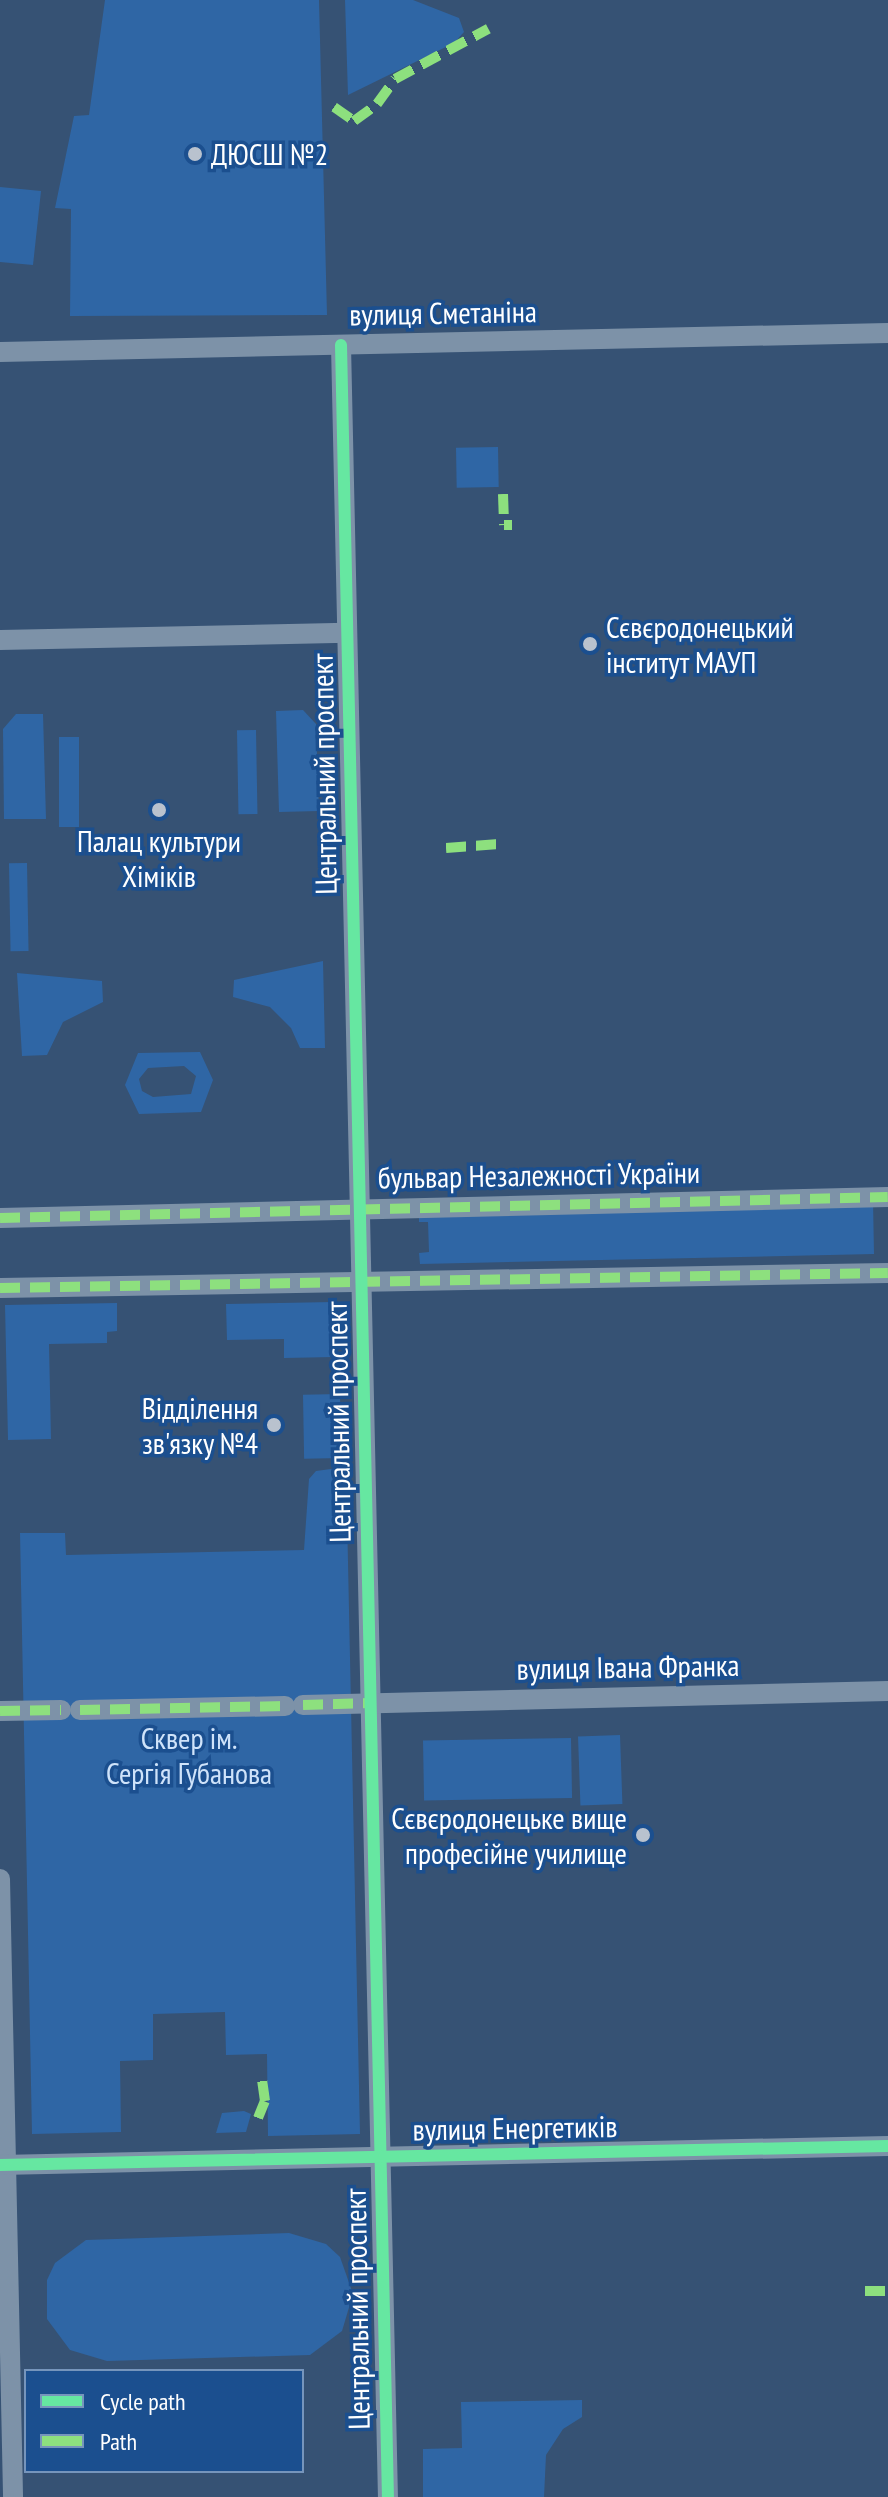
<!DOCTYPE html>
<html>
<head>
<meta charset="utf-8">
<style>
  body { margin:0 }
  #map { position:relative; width:888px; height:2497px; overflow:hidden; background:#365274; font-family:"PT Sans Narrow",sans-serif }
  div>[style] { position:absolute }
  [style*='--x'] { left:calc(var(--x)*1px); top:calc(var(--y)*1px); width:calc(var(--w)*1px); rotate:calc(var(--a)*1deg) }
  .green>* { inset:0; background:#2f66a5; transform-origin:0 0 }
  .minor>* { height:20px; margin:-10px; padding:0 10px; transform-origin:10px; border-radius:10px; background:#7d92a8 }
  .quiet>* { height:10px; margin-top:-5px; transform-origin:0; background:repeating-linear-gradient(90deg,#8de07e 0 20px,transparent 0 30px) }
  .cycleway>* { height:12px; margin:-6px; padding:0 6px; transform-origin:6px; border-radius:6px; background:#66e7a1 }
  .dots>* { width:22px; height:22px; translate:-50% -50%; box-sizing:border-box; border:4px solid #1b4f8f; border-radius:50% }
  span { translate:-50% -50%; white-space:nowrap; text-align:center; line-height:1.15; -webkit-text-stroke:7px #1b4f8f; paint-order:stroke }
  .poi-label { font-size:30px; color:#fff }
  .left { translate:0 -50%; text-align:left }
  .right { translate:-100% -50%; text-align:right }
  .street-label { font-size:30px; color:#fff }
  .park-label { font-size:30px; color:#cfe3fa }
  .legend { position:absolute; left:24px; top:2369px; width:280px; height:104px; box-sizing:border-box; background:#1b4f8f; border:2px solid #7695bc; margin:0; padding:10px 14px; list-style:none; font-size:24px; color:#fff }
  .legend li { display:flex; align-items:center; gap:16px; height:40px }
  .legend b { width:40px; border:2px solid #7695bc }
</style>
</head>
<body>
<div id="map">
  <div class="green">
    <i style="clip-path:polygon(105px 0,319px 0,327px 315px,70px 316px,71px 209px,55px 208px,74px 116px,89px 115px)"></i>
    <i style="clip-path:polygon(345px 0,413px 0,459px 18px,464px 32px,454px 43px,348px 95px)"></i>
    <i style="clip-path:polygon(0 187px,41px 191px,33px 265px,0 262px)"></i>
    <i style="left:498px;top:447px;width:40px;height:42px;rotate:89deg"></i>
    <i style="clip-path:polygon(303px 710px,316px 724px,319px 811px,279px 812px,276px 711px)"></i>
    <i style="clip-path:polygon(16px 714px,43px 714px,46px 819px,4px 819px,3px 729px)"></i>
    <i style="left:256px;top:730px;width:84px;height:19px;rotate:89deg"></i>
    <i style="left:59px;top:737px;width:20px;height:90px"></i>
    <i style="left:27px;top:863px;width:88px;height:18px;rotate:89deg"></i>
    <i style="clip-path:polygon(323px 961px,325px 1048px,300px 1048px,291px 1028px,270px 1007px,233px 997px,234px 980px)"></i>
    <i style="clip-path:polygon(17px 973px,102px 981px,103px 1002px,63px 1022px,47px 1055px,22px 1056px)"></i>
    <i style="clip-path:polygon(evenodd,200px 1052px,213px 1080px,201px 1112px,139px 1114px,125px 1085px,138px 1053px,200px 1052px,184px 1066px,196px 1076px,191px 1094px,153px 1097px,142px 1091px,139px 1079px,148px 1068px,184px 1066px)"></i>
    <i style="clip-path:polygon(873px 1200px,874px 1254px,420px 1264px,419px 1253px,429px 1252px,428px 1222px,419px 1222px,419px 1210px)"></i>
    <i style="clip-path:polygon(333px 1302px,334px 1357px,284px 1358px,284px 1339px,227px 1340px,226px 1304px)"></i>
    <i style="clip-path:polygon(117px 1303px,117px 1331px,107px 1332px,107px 1343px,49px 1344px,51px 1439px,8px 1440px,5px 1305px)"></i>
    <i style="left:340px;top:1394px;width:64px;height:37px;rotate:89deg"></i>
    <i style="clip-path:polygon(346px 1467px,360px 2134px,268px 2136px,267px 2054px,226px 2055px,225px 2012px,153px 2014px,153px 2060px,120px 2061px,121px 2132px,32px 2134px,20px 1533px,65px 1533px,66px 1555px,304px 1550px,309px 1479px,316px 1471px)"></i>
    <i style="left:620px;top:1735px;width:69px;height:42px;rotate:88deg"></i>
    <i style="left:571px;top:1738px;width:60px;height:148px;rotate:89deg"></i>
    <i style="clip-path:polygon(244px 2111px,251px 2114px,246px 2132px,216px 2133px,222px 2113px)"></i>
    <i style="clip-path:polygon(289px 2233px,326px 2244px,340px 2257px,353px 2294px,342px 2331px,310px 2355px,107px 2361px,70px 2350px,47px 2319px,47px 2280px,55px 2263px,86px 2240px)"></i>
    <i style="clip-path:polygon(582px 2400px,582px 2417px,563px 2429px,546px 2455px,544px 2497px,423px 2497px,423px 2449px,462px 2448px,461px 2402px)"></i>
  </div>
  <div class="minor">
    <i style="--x:341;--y:345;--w:2153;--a:88.75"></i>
    <i style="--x:0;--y:352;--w:888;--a:-1.23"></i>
    <i style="--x:0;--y:640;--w:347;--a:-1.2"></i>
    <i style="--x:0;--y:1218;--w:888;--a:-1.35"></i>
    <i style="--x:0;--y:1288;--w:888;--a:-0.97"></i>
    <i style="--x:303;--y:1705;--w:585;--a:-1.37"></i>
    <i style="--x:80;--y:1710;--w:205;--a:-1.1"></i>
    <i style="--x:0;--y:1711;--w:61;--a:-0.9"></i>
    <i style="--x:0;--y:1879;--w:618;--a:88.79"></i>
    <i style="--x:0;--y:2165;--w:888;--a:-1.23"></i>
  </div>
  <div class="quiet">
    <i style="--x:334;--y:107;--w:24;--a:35"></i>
    <i style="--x:354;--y:121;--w:29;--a:-36"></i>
    <i style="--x:377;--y:104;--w:31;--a:-54"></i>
    <i style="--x:395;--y:79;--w:106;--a:-28.3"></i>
    <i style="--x:503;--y:494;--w:31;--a:88"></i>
    <i style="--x:504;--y:525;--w:8;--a:0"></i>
    <i style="--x:446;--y:848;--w:53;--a:-4.3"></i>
    <i style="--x:0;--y:1218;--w:888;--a:-1.35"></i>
    <i style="--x:0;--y:1288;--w:888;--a:-0.97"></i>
    <i style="--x:303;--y:1705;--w:67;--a:-1.7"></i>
    <i style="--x:80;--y:1710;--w:205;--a:-1.1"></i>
    <i style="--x:0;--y:1711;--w:61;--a:-0.9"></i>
    <i style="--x:258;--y:2118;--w:18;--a:-68"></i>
    <i style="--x:265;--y:2101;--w:22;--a:-98"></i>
    <i style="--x:865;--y:2291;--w:23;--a:0"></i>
  </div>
  <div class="cycleway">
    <i style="--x:341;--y:345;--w:2153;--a:88.75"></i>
    <i style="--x:0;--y:2165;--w:888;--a:-1.23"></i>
  </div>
  <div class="dots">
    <i style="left:195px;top:154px;background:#b9c2ce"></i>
    <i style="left:590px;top:644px;background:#b9c2ce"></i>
    <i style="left:159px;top:810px;background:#b9c2ce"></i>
    <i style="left:274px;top:1425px;background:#b9c2ce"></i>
    <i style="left:643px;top:1835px;background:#b9c2ce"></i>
  </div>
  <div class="poi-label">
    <span class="left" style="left:211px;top:154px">ДЮСШ №2</span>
    <span class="left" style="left:606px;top:644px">Сєвєродонецький<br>інститут МАУП</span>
    <span style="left:159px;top:858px">Палац культури<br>Хіміків</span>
    <span class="right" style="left:258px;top:1425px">Відділення<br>зв'язку №4</span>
    <span class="right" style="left:627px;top:1835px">Сєвєродонецьке вище<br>професійне училище</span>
  </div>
  <div class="street-label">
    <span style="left:443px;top:313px;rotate:-1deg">вулиця Сметаніна</span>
    <span style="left:324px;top:774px;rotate:-91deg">Центральний проспект</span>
    <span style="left:539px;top:1175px;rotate:-1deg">бульвар Незалежності України</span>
    <span style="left:338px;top:1422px;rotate:-91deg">Центральний проспект</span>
    <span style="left:628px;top:1667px;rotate:-1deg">вулиця Івана Франка</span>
    <span style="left:515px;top:2128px;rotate:-1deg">вулиця Енергетиків</span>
    <span style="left:357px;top:2309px;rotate:-91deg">Центральний проспект</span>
  </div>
  <div class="park-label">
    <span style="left:189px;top:1755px">Сквер ім.<br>Сергія Губанова</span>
  </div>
  <ul class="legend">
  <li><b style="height:10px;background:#66e7a1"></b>Cycle path</li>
  <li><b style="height:10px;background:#8de07e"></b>Path</li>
  </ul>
</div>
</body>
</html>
